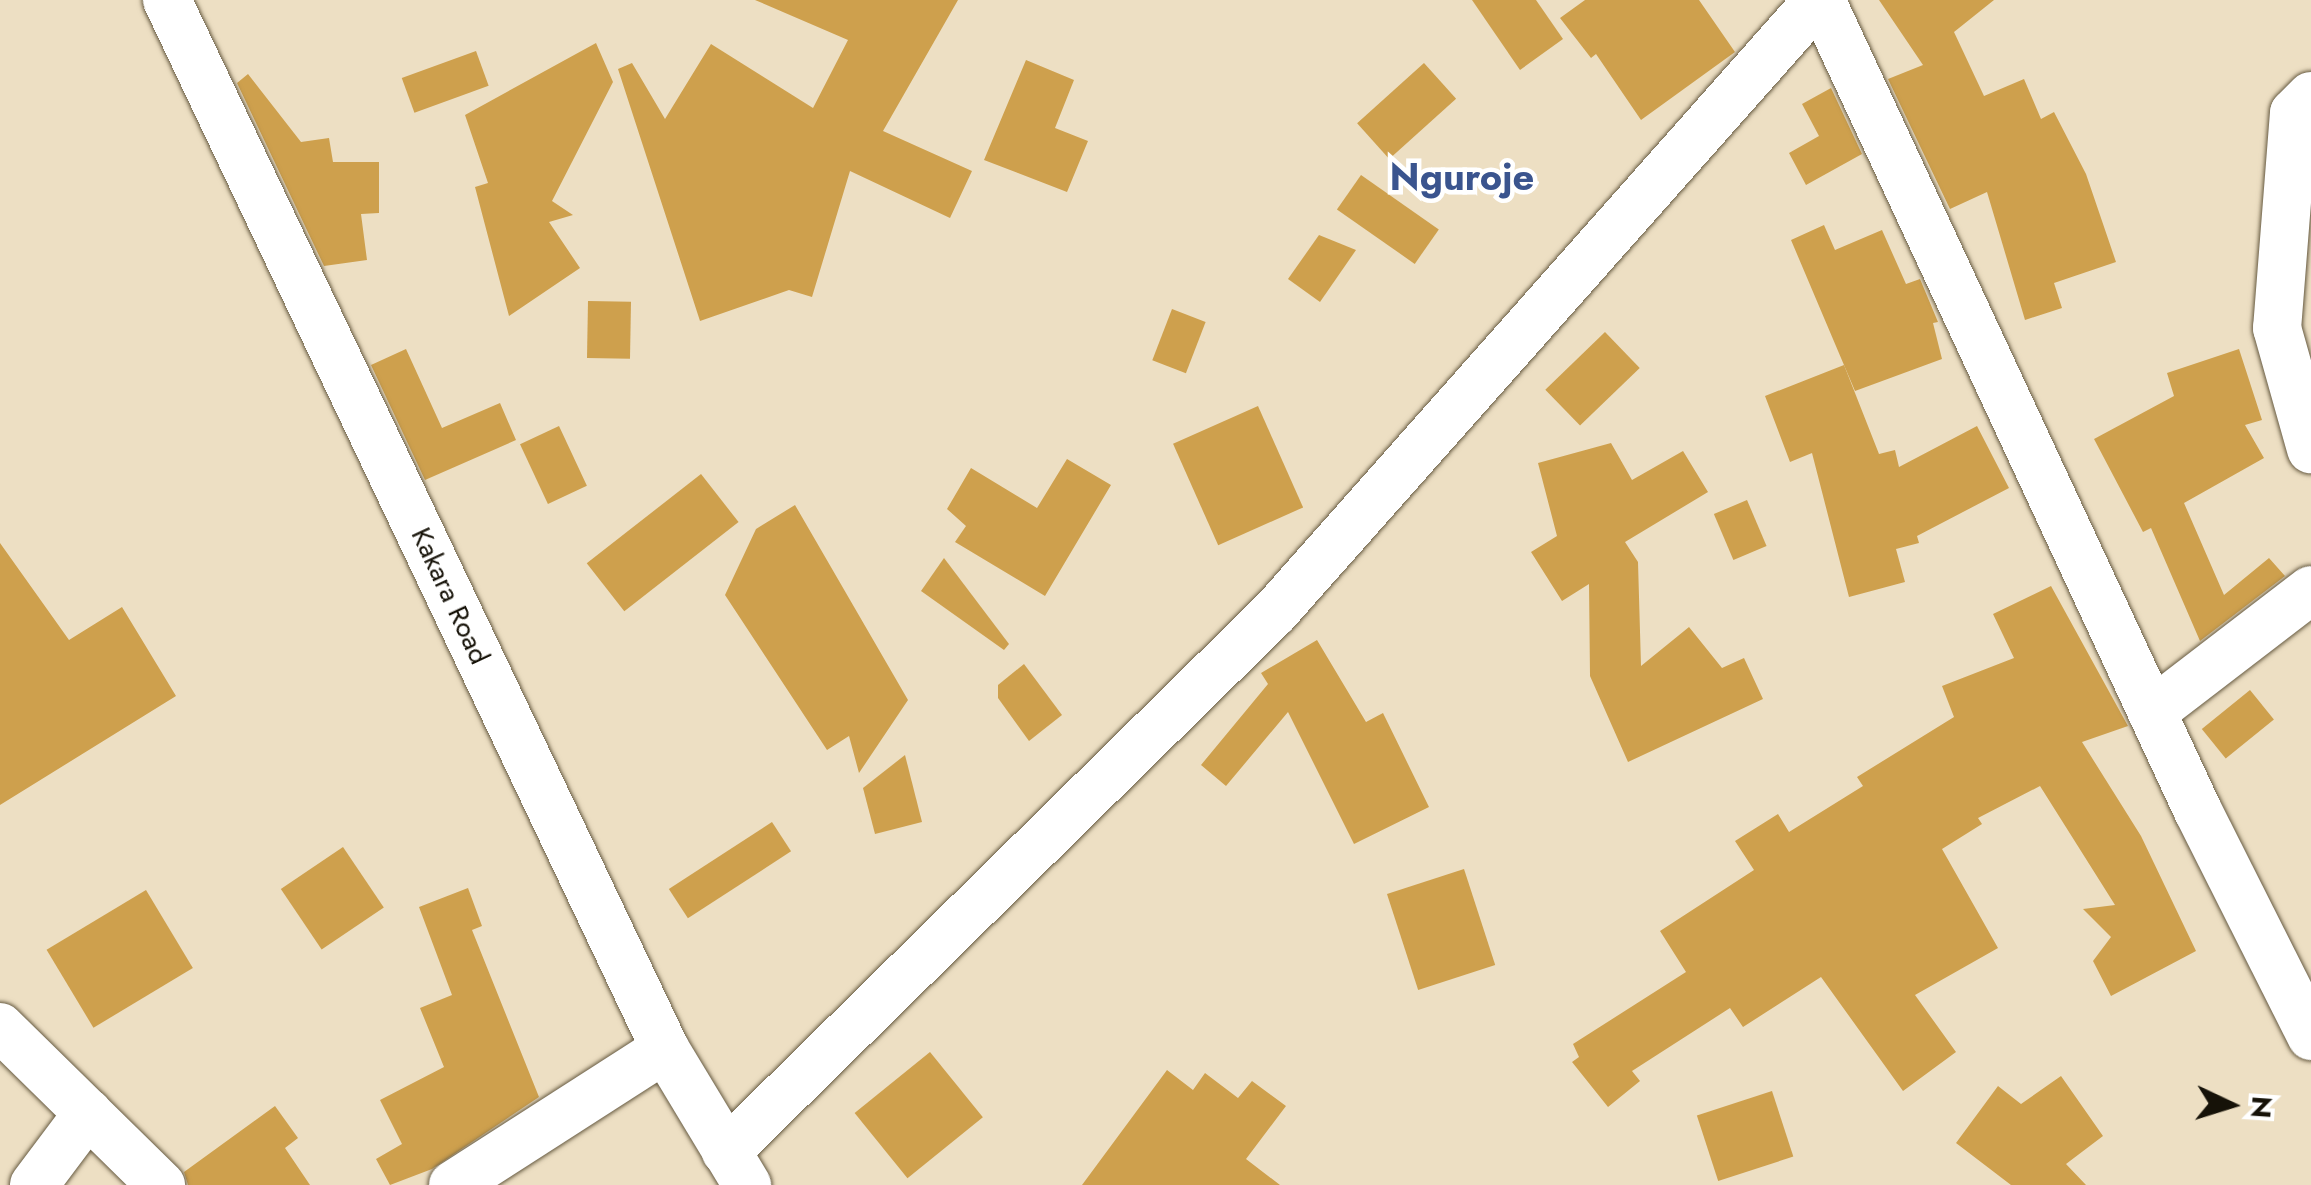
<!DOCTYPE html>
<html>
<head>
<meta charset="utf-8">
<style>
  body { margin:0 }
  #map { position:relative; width:2311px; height:1185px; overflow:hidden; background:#eddfc3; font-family:Jost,sans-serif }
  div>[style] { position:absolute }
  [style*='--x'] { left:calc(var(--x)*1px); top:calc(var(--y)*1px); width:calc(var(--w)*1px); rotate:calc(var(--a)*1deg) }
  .building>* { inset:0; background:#cea04d; transform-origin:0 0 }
  .roads { filter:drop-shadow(0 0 2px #665a41) drop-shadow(0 0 2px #665a41) }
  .minor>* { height:48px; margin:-24px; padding:0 24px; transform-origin:24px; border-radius:24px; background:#fff }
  span { translate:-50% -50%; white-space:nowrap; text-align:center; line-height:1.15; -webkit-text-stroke:9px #fff; paint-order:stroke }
  .street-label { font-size:28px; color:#161208 }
  .district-label { font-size:38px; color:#3a548e; font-weight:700 }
  .north { position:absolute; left:2181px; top:1055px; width:100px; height:100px; -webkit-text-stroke:8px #fff; paint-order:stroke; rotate:94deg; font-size:28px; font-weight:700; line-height:40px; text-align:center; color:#161208 }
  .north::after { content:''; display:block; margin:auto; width:35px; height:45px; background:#161208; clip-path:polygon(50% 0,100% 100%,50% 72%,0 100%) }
</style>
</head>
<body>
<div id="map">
  <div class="building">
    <i style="clip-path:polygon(755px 0,958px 0,883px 131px,972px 171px,950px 218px,850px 171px,812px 297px,789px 290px,700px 321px,618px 69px,632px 63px,665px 119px,711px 44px,813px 108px,848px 40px)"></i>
    <i style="clip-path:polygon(1472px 0,1536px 0,1563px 39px,1520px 70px)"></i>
    <i style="clip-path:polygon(1585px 0,1699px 0,1735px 52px,1641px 120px,1596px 54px,1591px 58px,1560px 18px)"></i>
    <i style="clip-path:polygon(1879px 0,1994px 0,1954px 32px,1984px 96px,2024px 79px,2041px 119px,2054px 112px,2086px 174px,2116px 262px,2054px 283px,2062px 308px,2025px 320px,1987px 192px,1950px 209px,1888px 79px,1923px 65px)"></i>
    <i style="clip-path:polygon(596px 43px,613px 82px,552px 201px,573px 215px,549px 222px,580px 268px,509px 316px,475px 187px,488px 183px,465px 115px)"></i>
    <i style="left:476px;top:51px;width:37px;height:79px;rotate:70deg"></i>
    <i style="clip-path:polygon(1026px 60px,1074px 80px,1055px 128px,1088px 141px,1067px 192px,984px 160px)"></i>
    <i style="left:1424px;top:63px;width:48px;height:90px;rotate:48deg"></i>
    <i style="clip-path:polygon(248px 74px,301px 142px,329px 138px,333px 162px,379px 162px,379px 213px,361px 214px,367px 260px,324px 266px,237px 83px)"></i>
    <i style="clip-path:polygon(1831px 88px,1862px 154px,1806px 185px,1789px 153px,1819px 136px,1802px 104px)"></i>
    <i style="left:1361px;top:175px;width:95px;height:42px;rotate:35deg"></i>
    <i style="clip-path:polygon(1824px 225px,1835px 250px,1882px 230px,1906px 284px,1920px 279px,1938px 322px,1933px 323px,1942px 359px,1855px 391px,1791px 240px)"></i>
    <i style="clip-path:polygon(1319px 235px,1356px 250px,1320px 302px,1288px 279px)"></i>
    <i style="left:588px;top:301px;width:43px;height:57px;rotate:1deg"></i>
    <i style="left:1172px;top:309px;width:36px;height:55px;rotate:21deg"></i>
    <i style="left:1605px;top:332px;width:50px;height:83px;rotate:46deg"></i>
    <i style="clip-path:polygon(406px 349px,442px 428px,500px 403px,516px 440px,425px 480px,371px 365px)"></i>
    <i style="clip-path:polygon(2239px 349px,2262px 420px,2245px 425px,2264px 458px,2184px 503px,2224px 595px,2269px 558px,2285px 576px,2200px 641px,2151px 528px,2143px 532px,2094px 439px,2174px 396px,2167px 373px)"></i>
    <i style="clip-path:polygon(1844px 365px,1879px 454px,1895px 450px,1899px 467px,1977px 426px,2009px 488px,1917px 536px,1919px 543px,1896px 549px,1905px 582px,1849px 597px,1812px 453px,1790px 462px,1765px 396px)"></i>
    <i style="left:1258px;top:406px;width:111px;height:93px;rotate:66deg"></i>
    <i style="left:559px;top:426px;width:66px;height:43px;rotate:65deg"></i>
    <i style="clip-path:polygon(1611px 443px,1632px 480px,1683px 451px,1708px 492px,1625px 542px,1638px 562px,1641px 666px,1689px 627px,1722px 668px,1744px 658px,1763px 699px,1628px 762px,1590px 676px,1589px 584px,1562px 601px,1531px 552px,1557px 536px,1538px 463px)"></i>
    <i style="clip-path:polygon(1067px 459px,1111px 485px,1045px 596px,955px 542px,966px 526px,947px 509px,971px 468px,1037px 508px)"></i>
    <i style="left:701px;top:474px;width:61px;height:145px;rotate:52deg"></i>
    <i style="left:1747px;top:500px;width:50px;height:36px;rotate:67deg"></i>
    <i style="clip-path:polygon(795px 505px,908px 700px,859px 773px,849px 736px,827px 750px,725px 595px,756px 529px)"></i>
    <i style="clip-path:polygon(0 543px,69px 640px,122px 607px,176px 696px,0 805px)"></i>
    <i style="clip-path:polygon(944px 558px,1009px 644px,1004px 650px,921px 591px)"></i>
    <i style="clip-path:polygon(2051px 586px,2128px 726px,2082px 742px,2141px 836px,2196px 951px,2111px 996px,2093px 961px,2111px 937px,2083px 909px,2115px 905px,2040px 786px,1978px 818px,1982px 824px,1942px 849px,1998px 948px,1915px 995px,1956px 1052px,1903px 1091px,1821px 977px,1743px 1027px,1730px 1008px,1632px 1071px,1640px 1081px,1608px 1107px,1572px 1062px,1579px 1057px,1573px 1044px,1686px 972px,1660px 931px,1754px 870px,1735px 841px,1778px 814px,1789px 832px,1863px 786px,1857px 777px,1954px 717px,1942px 686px,2014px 658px,1993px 614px)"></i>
    <i style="clip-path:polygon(1317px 640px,1366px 722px,1383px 713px,1429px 807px,1354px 844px,1288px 712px,1226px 786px,1201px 765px,1268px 684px,1261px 673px)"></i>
    <i style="clip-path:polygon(1024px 664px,1062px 715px,1029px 741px,998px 698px,998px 685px)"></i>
    <i style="left:2250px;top:690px;width:38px;height:62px;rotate:51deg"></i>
    <i style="clip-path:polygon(905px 755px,922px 822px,875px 834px,863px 788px)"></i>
    <i style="left:772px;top:822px;width:35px;height:123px;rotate:57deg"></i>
    <i style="left:343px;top:847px;width:73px;height:75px;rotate:56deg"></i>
    <i style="left:1464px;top:869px;width:101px;height:81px;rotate:72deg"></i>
    <i style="clip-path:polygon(468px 888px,482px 926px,472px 930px,539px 1097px,432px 1169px,390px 1185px,376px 1159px,402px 1144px,380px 1100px,444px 1067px,420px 1008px,452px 995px,419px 907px)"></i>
    <i style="left:146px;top:890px;width:91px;height:116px;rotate:59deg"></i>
    <i style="left:930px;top:1052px;width:84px;height:97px;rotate:51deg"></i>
    <i style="clip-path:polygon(1167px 1070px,1193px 1090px,1205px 1073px,1238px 1098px,1252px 1081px,1286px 1106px,1246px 1159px,1280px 1185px,1082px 1185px)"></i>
    <i style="clip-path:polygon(2061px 1076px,2103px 1136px,2066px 1164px,2086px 1185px,2011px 1185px,1956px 1143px,1998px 1086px,2021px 1104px)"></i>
    <i style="left:1772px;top:1091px;width:69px;height:79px;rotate:72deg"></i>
    <i style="clip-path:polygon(275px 1106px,298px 1138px,285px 1148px,310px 1185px,188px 1185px,184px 1172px)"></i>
  </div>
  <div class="roads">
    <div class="minor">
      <i style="--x:167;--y:0;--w:1161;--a:64.6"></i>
      <i style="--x:665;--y:1049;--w:159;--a:58.9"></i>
      <i style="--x:1821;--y:0;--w:894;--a:65.07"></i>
      <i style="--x:2198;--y:811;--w:252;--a:63.3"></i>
      <i style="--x:2311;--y:96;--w:24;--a:135"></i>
      <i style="--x:2294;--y:113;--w:216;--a:94.5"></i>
      <i style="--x:2277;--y:328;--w:126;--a:74.3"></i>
      <i style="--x:2152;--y:712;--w:200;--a:-37.5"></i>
      <i style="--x:0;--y:1027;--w:226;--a:44.5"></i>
      <i style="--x:726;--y:1152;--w:770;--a:-44.53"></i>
      <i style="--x:1275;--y:612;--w:818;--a:-48.42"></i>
      <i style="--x:34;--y:1185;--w:90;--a:-53.1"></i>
      <i style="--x:453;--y:1185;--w:252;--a:-32.7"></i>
    </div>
  </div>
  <div class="street-label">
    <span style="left:450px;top:596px;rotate:65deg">Kakara Road</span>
  </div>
  <div class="district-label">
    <span style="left:1462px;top:177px">Nguroje</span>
  </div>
  <div class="north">N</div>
</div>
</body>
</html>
